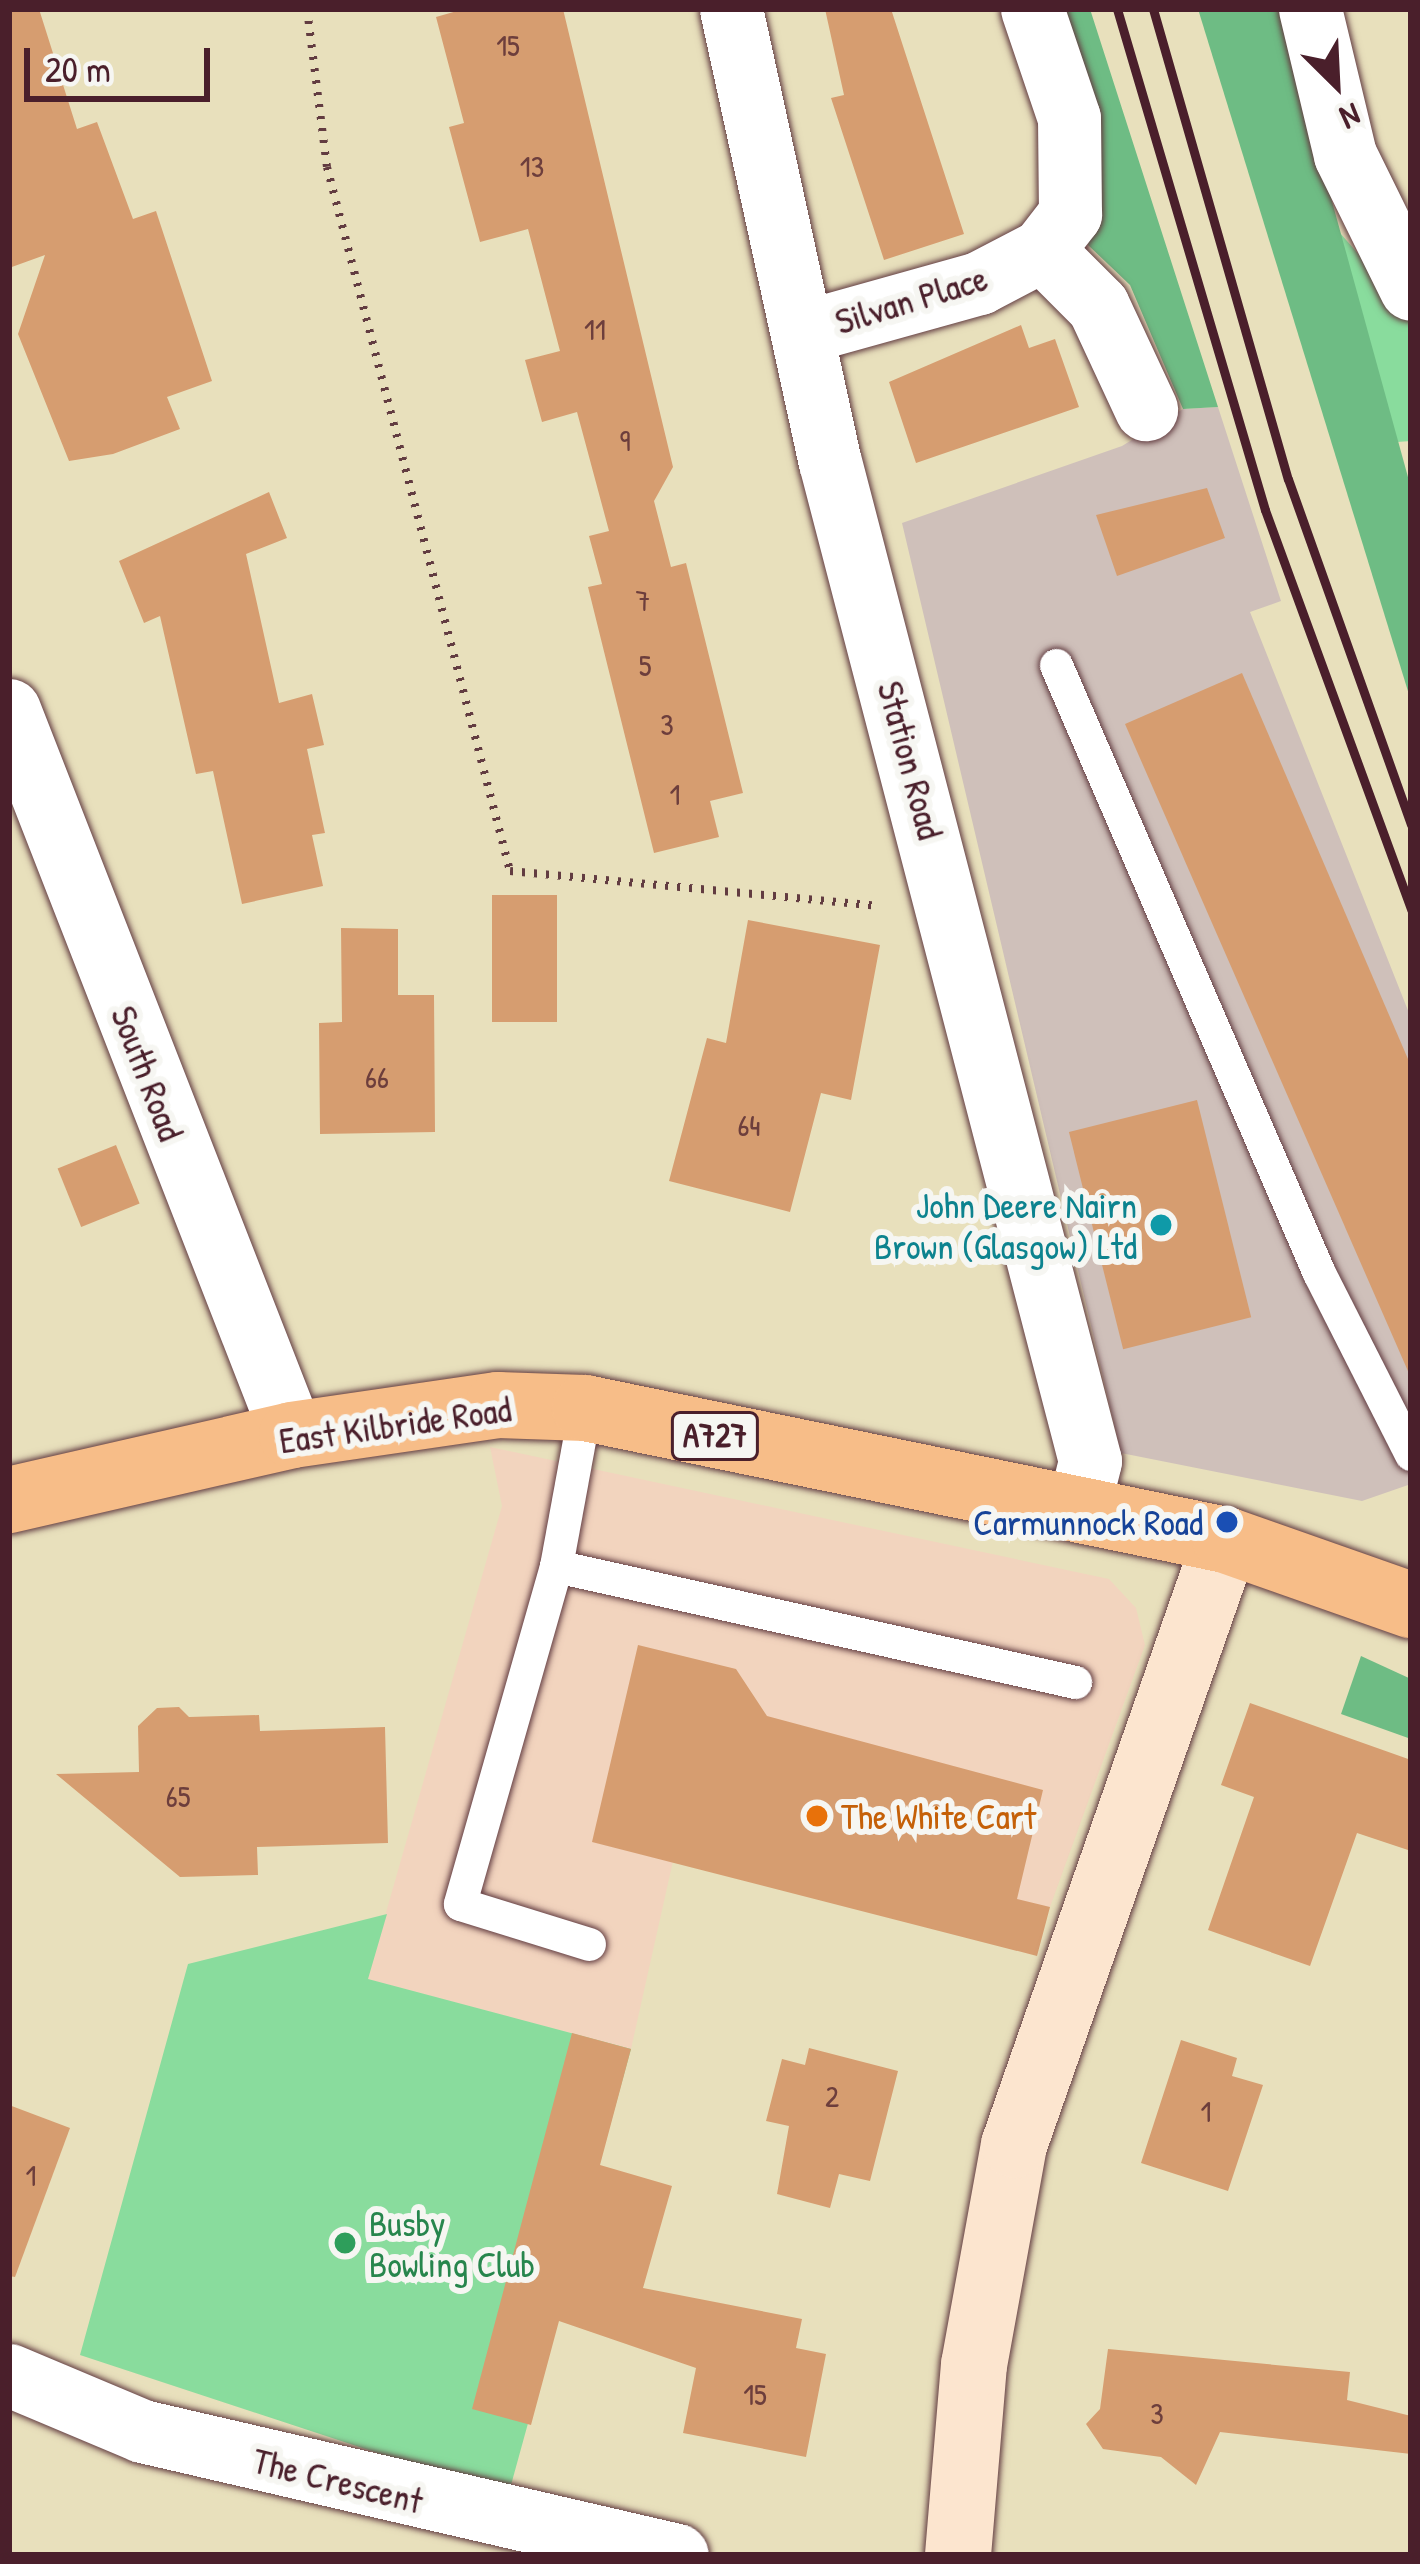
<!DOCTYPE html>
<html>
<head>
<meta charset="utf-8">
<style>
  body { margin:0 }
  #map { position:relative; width:1420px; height:2564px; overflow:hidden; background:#e8e0bc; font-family:"Patrick Hand",sans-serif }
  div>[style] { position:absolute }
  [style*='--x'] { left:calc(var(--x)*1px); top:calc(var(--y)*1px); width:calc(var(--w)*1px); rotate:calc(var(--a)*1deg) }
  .built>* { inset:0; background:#f2d4be }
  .industrial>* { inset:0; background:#cfc0ba }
  .green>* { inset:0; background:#89dc9d }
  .forest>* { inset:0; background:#6ebc84 }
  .building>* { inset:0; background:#d69d70; transform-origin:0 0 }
  .path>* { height:8px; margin-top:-4px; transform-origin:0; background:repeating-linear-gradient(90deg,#623c41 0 3px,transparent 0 12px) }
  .roads { filter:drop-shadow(0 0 3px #623c41) drop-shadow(0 0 3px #623c41) }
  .service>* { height:33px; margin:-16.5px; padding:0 16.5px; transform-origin:16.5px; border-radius:16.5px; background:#fff }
  .minor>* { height:63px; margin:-31.5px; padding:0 31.5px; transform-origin:31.5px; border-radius:31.5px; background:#fff }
  .secondary>* { height:66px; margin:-33px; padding:0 33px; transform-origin:33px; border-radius:33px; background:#fce5cf }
  .primary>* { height:66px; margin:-33px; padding:0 33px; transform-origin:33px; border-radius:33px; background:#f7bd88 }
  .rail>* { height:9px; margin:-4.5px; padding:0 4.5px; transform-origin:4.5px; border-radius:4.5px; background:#4a1f2b }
  .dots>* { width:33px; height:33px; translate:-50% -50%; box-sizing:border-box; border:6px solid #f6f6f2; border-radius:50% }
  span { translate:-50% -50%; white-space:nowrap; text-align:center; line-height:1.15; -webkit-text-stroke:12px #f6f6f2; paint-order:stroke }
  .number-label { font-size:30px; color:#6d3e3c }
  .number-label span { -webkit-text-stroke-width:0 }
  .shield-label span { padding:3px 9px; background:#f6f6f2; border:3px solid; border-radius:9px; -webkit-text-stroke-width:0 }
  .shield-label { font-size:33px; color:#4a1f2b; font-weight:700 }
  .street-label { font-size:36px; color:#4a1f2b }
  .culture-label { font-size:36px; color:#0d838f }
  .right { translate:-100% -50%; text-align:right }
  .transit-label { font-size:36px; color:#164399 }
  .food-label { font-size:36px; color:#c56008 }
  .left { translate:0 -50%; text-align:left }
  .leisure-label { font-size:36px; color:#27864d }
  .frame { position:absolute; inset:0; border:12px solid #4a1f2b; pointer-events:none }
  .north { position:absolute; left:1276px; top:24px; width:120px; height:120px; -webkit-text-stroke:9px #f6f6f2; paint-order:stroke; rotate:156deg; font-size:33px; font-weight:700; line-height:48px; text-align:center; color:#4a1f2b }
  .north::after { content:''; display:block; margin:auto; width:42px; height:54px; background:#4a1f2b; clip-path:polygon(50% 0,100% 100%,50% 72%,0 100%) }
  .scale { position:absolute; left:24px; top:48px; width:186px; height:54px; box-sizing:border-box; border:6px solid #4a1f2b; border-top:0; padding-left:15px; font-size:36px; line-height:42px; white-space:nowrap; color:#4a1f2b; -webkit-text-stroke:9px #f6f6f2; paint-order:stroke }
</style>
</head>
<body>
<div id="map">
  <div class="built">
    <i style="clip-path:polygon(490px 1447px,1109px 1579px,1136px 1608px,1145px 1645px,1050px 1907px,673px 1861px,631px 2049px,367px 1979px,502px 1506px)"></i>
  </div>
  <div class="industrial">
    <i style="clip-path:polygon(1218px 407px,1281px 601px,1250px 612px,1411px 1018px,1411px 1484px,1362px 1501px,1121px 1453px,902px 523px,1122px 446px,1183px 409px)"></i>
  </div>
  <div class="green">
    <i style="clip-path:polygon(1340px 233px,1411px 314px,1411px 441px,1397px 442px)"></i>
    <i style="clip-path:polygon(387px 1914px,368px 1979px,631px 2049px,508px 2496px,80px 2355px,188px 1964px)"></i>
  </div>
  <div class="forest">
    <i style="clip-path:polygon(1058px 9px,1090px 9px,1218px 407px,1183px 409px,1130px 285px,1088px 245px,1102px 195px)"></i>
    <i style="clip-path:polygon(1198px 9px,1279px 9px,1411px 488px,1411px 701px)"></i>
    <i style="clip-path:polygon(1361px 1656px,1411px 1679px,1411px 1739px,1341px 1714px)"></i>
  </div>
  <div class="building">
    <i style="clip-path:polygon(9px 9px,39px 9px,77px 129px,97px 122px,133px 219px,156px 211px,212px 381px,167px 397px,180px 429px,113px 454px,69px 461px,18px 334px,45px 255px,9px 268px)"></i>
    <i style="clip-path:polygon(464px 9px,563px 9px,673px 467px,654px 501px,671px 567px,686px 563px,743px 793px,710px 801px,719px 837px,654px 853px,588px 587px,602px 584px,589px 536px,609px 531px,577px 412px,542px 422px,525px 360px,560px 351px,528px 229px,480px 242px,449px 127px,464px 123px,436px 17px)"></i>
    <i style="clip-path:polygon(825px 9px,891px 9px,964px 234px,884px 260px,831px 98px,844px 95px)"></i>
    <i style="clip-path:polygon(1021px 325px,1029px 348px,1055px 339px,1079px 407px,916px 463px,889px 382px)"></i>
    <i style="clip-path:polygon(1207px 488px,1225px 538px,1117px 576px,1096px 515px)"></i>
    <i style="clip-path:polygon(269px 492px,287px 538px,246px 554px,279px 703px,312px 694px,324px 745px,307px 749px,325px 833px,312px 835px,323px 886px,242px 904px,213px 771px,196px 774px,160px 616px,144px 623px,119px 561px)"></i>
    <i style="clip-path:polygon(1242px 673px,1411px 1066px,1411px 1378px,1125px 724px)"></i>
    <i style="left:557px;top:895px;width:127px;height:65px;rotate:90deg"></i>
    <i style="clip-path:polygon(748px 920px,880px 945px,851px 1100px,821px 1093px,790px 1212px,669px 1181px,707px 1038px,726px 1043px)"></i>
    <i style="clip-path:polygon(341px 928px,398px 929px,398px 995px,434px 995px,435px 1132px,320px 1134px,319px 1023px,342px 1022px)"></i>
    <i style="left:1197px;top:1100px;width:224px;height:132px;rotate:76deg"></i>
    <i style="left:116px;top:1145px;width:63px;height:63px;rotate:68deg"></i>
    <i style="clip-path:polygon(638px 1645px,736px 1669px,767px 1716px,1043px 1790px,1017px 1899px,1050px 1907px,1037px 1956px,592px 1842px)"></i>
    <i style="clip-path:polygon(1250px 1703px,1411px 1760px,1411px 1851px,1357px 1833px,1310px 1966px,1208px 1930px,1254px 1797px,1221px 1785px)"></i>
    <i style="clip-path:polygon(179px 1707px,189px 1717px,259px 1715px,260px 1731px,385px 1727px,388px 1843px,257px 1847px,258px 1875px,180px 1877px,56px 1774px,139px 1772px,138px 1726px,157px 1708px)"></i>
    <i style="clip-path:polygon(572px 2033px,631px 2049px,600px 2165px,672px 2186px,643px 2288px,802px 2319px,796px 2348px,826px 2354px,806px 2457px,683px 2433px,696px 2368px,559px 2321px,531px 2425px,472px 2409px)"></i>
    <i style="clip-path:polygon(1181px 2040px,1237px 2058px,1232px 2076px,1263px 2085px,1228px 2191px,1141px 2163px)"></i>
    <i style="clip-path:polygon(809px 2048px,898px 2071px,870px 2181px,839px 2174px,830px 2208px,777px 2194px,789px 2126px,766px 2121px,782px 2059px,805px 2065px)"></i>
    <i style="clip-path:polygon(9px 2105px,70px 2128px,15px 2277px,9px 2276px)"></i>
    <i style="clip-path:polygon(1108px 2349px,1350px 2372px,1347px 2400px,1411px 2416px,1411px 2454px,1220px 2432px,1196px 2485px,1161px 2457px,1103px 2449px,1086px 2424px,1100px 2409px)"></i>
  </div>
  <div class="path">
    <i style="--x:307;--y:9;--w:159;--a:82.8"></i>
    <i style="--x:327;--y:167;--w:727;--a:75.43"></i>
    <i style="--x:510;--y:871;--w:371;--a:5.4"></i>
  </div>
  <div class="roads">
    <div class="service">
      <i style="--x:1056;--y:665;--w:662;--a:66.61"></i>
      <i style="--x:1319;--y:1273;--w:203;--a:63.1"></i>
      <i style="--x:585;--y:1408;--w:161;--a:100.4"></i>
      <i style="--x:556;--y:1566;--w:351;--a:105.9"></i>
      <i style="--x:460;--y:1904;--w:135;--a:17.2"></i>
      <i style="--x:556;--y:1566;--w:532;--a:12.6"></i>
    </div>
    <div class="minor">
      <i style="--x:731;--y:9;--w:464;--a:77.7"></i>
      <i style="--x:830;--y:462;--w:1032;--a:75.41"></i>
      <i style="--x:1090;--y:1461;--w:49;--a:104"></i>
      <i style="--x:1310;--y:9;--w:150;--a:76.5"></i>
      <i style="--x:1345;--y:155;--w:149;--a:63.8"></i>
      <i style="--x:1042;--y:250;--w:79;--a:45"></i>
      <i style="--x:1098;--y:306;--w:114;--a:65"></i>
      <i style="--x:807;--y:331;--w:179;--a:-15.6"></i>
      <i style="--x:979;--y:283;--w:71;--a:-27.6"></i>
      <i style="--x:1042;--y:250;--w:46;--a:-52.1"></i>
      <i style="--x:1070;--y:214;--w:96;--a:-90.6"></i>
      <i style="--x:1069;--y:118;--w:115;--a:-108.7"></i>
      <i style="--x:9;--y:710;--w:778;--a:68.68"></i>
      <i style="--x:9;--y:2375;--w:144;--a:22.8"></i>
      <i style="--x:142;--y:2431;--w:549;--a:13.05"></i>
    </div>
    <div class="secondary">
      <i style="--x:958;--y:2555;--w:191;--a:-85.2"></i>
      <i style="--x:974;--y:2365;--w:224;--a:-79.7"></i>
      <i style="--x:1014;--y:2145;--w:641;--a:-70.69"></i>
    </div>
    <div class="primary">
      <i style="--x:9;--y:1500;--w:290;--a:-12.9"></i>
      <i style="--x:292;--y:1435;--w:208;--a:-8.3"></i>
      <i style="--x:498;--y:1405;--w:87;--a:2"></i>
      <i style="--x:585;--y:1408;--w:654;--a:11.64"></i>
      <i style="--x:1226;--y:1540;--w:196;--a:19.4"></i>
    </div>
  </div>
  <div class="rail">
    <i style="--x:1117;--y:9;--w:522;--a:73.54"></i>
    <i style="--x:1265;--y:510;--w:426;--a:69.9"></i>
    <i style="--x:1153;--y:9;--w:489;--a:74"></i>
    <i style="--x:1288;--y:479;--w:367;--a:70.4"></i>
  </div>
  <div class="dots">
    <i style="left:1161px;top:1225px;background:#0f9aa8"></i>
    <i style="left:1227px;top:1522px;background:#1a4fb4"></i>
    <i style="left:817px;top:1816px;background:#e8710a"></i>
    <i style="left:345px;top:2243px;background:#2e9e5b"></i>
  </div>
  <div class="number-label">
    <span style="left:508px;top:45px">15</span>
    <span style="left:532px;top:166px">13</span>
    <span style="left:595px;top:329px">11</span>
    <span style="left:625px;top:440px">9</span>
    <span style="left:643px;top:600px">7</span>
    <span style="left:645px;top:665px">5</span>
    <span style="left:667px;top:724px">3</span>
    <span style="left:675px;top:794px">1</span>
    <span style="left:377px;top:1077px">66</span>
    <span style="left:749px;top:1125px">64</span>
    <span style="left:178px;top:1796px">65</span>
    <span style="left:832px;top:2096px">2</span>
    <span style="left:1206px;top:2111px">1</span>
    <span style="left:31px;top:2175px">1</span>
    <span style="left:755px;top:2394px">15</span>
    <span style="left:1157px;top:2413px">3</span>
  </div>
  <div class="shield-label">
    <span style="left:715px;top:1436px">A727</span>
  </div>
  <div class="street-label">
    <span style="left:911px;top:299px;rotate:-17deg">Silvan Place</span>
    <span style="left:911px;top:760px;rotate:75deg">Station Road</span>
    <span style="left:148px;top:1073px;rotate:69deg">South Road</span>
    <span style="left:395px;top:1424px;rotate:-8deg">East Kilbride Road</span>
    <span style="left:338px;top:2480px;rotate:14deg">The Crescent</span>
  </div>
  <div class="culture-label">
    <span class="right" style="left:1137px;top:1225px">John Deere Nairn<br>Brown (Glasgow) Ltd</span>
  </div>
  <div class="transit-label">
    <span class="right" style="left:1203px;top:1522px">Carmunnock Road</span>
  </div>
  <div class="food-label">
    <span class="left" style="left:841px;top:1816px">The White Cart</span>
  </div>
  <div class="leisure-label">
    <span class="left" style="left:369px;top:2243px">Busby<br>Bowling Club</span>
  </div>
  <div class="frame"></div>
  <div class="north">N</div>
  <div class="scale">20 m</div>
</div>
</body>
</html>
